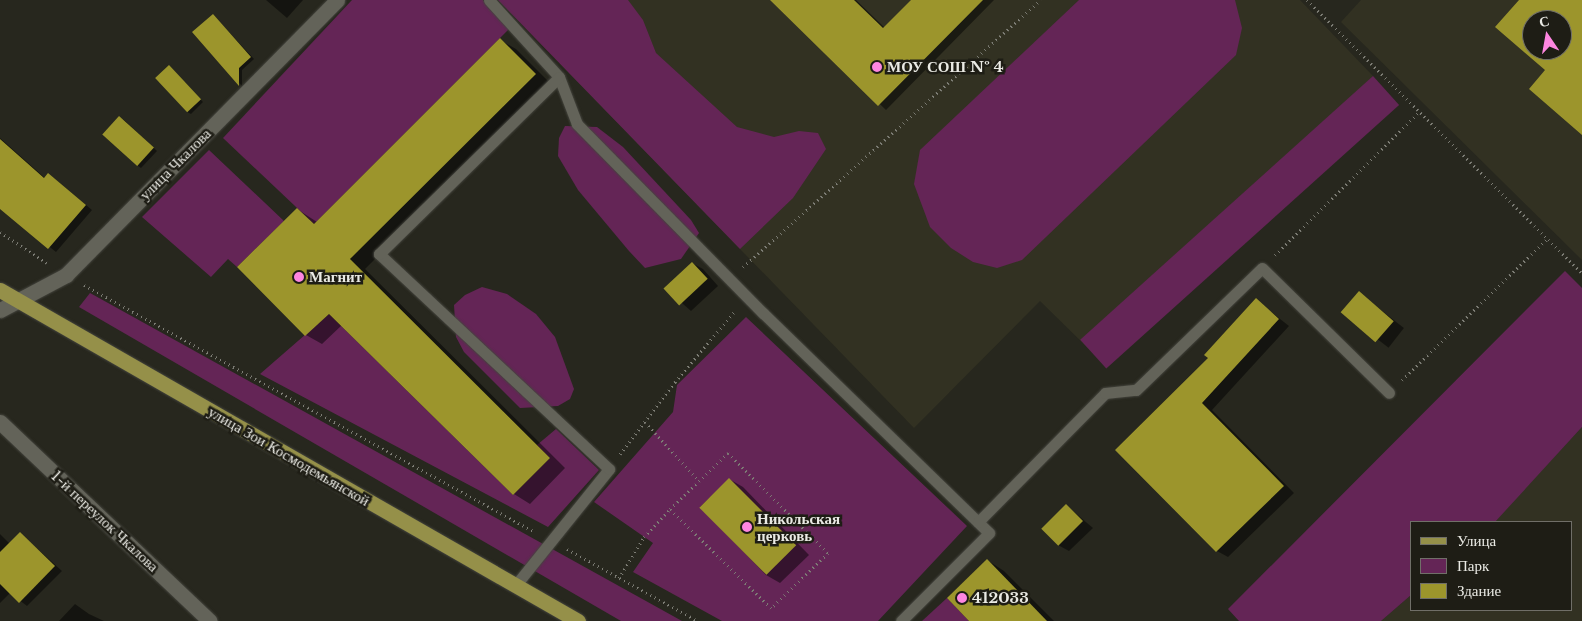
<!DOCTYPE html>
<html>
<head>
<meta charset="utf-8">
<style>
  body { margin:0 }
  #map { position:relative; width:1582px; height:621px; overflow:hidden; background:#27271e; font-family:"Libre Baskerville",serif }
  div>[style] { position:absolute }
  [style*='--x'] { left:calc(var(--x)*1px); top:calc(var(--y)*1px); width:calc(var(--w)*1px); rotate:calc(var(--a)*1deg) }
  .built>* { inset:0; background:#323122 }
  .green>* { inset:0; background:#642556; transform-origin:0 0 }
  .shadow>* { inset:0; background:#0007; transform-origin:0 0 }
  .building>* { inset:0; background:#9c952c; transform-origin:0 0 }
  .path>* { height:3px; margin-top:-1.5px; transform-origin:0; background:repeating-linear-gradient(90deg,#7d7d75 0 1px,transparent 0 5px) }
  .roads { filter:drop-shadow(0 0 1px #44443d) drop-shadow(0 0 1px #44443d) }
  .lane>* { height:11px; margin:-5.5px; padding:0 5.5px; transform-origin:5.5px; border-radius:5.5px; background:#636359 }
  .street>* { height:15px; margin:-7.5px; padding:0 7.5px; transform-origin:7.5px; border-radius:7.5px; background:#636359 }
  .primary>* { height:15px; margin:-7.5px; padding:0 7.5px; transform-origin:7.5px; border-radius:7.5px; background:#959049 }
  .dots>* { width:14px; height:14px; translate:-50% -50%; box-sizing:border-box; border:2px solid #1e1d15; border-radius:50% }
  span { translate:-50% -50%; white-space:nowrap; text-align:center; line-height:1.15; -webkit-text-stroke:5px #1e1d15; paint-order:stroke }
  .poi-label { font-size:15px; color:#eaeae4; font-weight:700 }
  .left { translate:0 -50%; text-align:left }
  .street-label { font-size:15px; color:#eaeae4 }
  .legend { position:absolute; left:1410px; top:521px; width:162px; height:90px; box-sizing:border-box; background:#1e1d15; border:1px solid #706f68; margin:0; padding:6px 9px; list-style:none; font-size:15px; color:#eaeae4 }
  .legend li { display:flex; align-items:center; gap:10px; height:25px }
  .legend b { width:25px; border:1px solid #706f68 }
  .north { position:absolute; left:1522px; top:10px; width:50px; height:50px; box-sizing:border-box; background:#1e1d15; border:1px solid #706f68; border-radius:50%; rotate:348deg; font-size:14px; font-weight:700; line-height:20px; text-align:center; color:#eaeae4 }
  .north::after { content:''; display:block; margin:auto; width:18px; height:22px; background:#fe86e0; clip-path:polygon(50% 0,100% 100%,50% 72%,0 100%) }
</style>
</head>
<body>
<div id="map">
  <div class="built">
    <i style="clip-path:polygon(498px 0,1300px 0,1373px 76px,1096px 356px,1040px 301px,914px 428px)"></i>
    <i style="clip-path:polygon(evenodd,1361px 0,1582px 0,1582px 260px,1341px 22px,1361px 0,1532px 20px,1562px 20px,1562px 50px,1532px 50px,1532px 20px)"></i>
    <i style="clip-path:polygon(1582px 427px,1582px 621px,1381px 621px,1411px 595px,1411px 610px,1571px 610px,1571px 522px,1494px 522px)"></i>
  </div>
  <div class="green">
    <i style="clip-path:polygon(352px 0,483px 0,510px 28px,314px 224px,223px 138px)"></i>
    <i style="clip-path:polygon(498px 0,628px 0,643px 20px,656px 53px,737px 127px,774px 137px,799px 131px,818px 133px,826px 149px,793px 198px,740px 249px)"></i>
    <i style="clip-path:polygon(1079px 0,1235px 0,1242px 28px,1236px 55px,1022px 260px,997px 268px,973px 262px,951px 248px,930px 227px,914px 184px,920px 150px)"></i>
    <i style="left:1373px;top:76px;width:39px;height:394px;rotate:48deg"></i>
    <i style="clip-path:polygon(565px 126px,597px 127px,623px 147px,691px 220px,699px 233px,681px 259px,645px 268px,629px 251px,578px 190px,558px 156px,559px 138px)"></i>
    <i style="clip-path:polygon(209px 150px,284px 221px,237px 267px,228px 259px,211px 277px,142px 217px)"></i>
    <i style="clip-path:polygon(1565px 271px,1582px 288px,1582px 427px,1495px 522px,1411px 522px,1411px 595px,1381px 621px,1239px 621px,1228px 609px)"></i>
    <i style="clip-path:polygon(482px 287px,507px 294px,536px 314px,555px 337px,574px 389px,570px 399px,558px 406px,520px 408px,464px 352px,456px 337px,454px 305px,465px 295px)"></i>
    <i style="clip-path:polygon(90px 293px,682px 621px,621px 621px,79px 307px)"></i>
    <i style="clip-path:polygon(329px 314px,513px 495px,550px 458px,537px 445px,556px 429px,599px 470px,548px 527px,260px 374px)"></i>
    <i style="clip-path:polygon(746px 317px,967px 526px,878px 621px,722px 621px,633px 572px,653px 543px,594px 502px,673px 412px,677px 385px)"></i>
    <i style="clip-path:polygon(947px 598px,969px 621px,922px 621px)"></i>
  </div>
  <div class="shadow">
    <i style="clip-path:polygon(266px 0,303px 0,287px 18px)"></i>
    <i style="clip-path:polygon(772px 0,856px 0,885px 28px,913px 0,994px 0,886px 110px)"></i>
    <i style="clip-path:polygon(213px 15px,254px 59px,242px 70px,242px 86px,193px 32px)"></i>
    <i style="clip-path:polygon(500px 40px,516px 49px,551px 84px,365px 269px,565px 468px,530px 504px,514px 494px,342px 325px,322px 344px,306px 335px,297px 209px,317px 222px)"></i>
    <i style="clip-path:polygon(169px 67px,203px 102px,191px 114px,187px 112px)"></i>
    <i style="clip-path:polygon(123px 119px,157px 151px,141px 168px,138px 166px)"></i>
    <i style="clip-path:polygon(0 138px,45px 178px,48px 175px,55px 179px,92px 210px,56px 252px,12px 217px,0 187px)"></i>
    <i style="clip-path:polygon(692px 263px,703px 269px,718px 286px,691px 311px,665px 288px)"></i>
    <i style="left:1359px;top:293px;width:57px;height:25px;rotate:38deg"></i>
    <i style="clip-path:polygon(1256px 300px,1289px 326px,1212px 410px,1294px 493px,1228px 557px,1217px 551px,1117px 450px,1210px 358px)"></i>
    <i style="clip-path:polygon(729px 479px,743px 487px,809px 555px,780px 583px,766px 575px,700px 507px)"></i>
    <i style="clip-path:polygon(1067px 506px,1093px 528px,1069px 551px,1058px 545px)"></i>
    <i style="clip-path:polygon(20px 533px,62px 571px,27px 606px,10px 593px,0 603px,0 534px,10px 544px)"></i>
    <i style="clip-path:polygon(987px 560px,1004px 571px,1054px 621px,971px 621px)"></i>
    <i style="clip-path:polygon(75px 604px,89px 614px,104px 621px,59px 621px)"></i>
  </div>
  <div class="building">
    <i style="clip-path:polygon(770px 0,854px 0,883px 28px,911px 0,983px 0,878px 106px)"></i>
    <i style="clip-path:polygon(evenodd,1519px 0,1582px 0,1582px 135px,1529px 89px,1545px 70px,1495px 27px,1519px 0,1532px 20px,1562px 20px,1562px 50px,1532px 50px,1532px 20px)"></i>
    <i style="clip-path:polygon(213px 14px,251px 57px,239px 68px,239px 86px,192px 32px)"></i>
    <i style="clip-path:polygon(500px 38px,536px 74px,350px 259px,550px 458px,513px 495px,329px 314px,305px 336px,237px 267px,297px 208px,314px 224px)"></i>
    <i style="left:169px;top:65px;width:47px;height:19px;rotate:47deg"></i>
    <i style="left:119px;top:116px;width:47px;height:25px;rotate:42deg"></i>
    <i style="clip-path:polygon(0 139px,44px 178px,48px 173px,86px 205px,48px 249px,0 209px)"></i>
    <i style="left:692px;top:262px;width:23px;height:39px;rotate:47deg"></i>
    <i style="left:1359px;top:291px;width:46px;height:28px;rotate:41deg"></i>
    <i style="clip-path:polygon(1256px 298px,1279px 319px,1202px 403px,1284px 486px,1216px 552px,1115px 450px,1208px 358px,1204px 355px)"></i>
    <i style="left:729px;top:478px;width:95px;height:42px;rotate:45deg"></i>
    <i style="left:1066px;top:504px;width:24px;height:35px;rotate:45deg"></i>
    <i style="clip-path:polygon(20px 532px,55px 566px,19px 603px,0 584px,0 552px)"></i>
    <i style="clip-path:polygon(987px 559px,1047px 621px,969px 621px,947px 598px)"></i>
  </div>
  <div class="path">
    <i style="--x:1307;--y:0;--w:387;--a:44.8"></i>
    <i style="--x:0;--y:232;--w:56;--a:33.4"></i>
    <i style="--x:1275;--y:255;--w:203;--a:-44.8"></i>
    <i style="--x:743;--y:267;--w:400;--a:-41.9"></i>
    <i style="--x:84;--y:285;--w:514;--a:28.71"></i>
    <i style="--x:1402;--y:380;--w:202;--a:-44.2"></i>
    <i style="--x:645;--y:422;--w:80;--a:47.5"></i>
    <i style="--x:620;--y:454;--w:91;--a:-52.6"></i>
    <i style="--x:675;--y:382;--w:93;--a:-49.8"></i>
    <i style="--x:567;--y:549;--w:149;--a:28.8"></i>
    <i style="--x:619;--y:578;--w:48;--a:-58.6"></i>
    <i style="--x:644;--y:537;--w:38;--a:-47"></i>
    <i style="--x:670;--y:509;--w:81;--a:-44"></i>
    <i style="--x:728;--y:453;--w:141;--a:45"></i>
    <i style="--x:828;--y:553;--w:79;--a:136"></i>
    <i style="--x:771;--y:608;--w:141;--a:-135.6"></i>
  </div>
  <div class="roads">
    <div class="lane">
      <i style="--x:489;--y:0;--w:104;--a:47.7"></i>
      <i style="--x:559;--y:77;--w:50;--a:69"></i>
      <i style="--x:577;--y:124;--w:265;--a:45.5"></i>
      <i style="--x:763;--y:313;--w:315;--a:44.2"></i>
      <i style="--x:989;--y:533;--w:124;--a:135"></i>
      <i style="--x:978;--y:522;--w:181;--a:-45.4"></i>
      <i style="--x:1105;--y:393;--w:31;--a:-6"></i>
      <i style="--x:1136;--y:390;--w:175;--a:-44.1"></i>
      <i style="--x:1262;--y:268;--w:178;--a:44.5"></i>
      <i style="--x:515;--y:586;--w:150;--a:-51.2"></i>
      <i style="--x:609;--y:469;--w:315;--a:-136.9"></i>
      <i style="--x:379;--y:254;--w:252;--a:-44.5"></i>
    </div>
    <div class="street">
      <i style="--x:0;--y:310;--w:75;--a:-27.9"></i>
      <i style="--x:66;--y:275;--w:386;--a:-45.4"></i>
      <i style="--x:0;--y:422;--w:289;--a:43.5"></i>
    </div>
    <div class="primary">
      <i style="--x:0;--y:290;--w:666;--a:29.8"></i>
    </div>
  </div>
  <div class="dots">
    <i style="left:877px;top:67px;background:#fe86e0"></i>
    <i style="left:299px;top:277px;background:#fe86e0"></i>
    <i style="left:747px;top:527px;background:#fe86e0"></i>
    <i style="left:962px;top:598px;background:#fe86e0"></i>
  </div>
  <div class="poi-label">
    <span class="left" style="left:887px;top:67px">МОУ СОШ № 4</span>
    <span class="left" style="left:309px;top:277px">Магнит</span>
    <span class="left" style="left:757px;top:527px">Никольская<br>церковь</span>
    <span class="left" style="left:972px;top:598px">412033</span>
  </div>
  <div class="street-label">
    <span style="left:175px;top:164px;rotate:-45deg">улица Чкалова</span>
    <span style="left:289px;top:456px;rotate:30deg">улица Зои Космодемьянской</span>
    <span style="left:105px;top:521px;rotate:43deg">1-й переулок Чкалова</span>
  </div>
  <ul class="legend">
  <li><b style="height:6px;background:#959049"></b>Улица</li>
  <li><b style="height:14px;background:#642556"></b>Парк</li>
  <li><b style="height:14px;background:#9c952c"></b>Здание</li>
  </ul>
  <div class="north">С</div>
</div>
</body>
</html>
